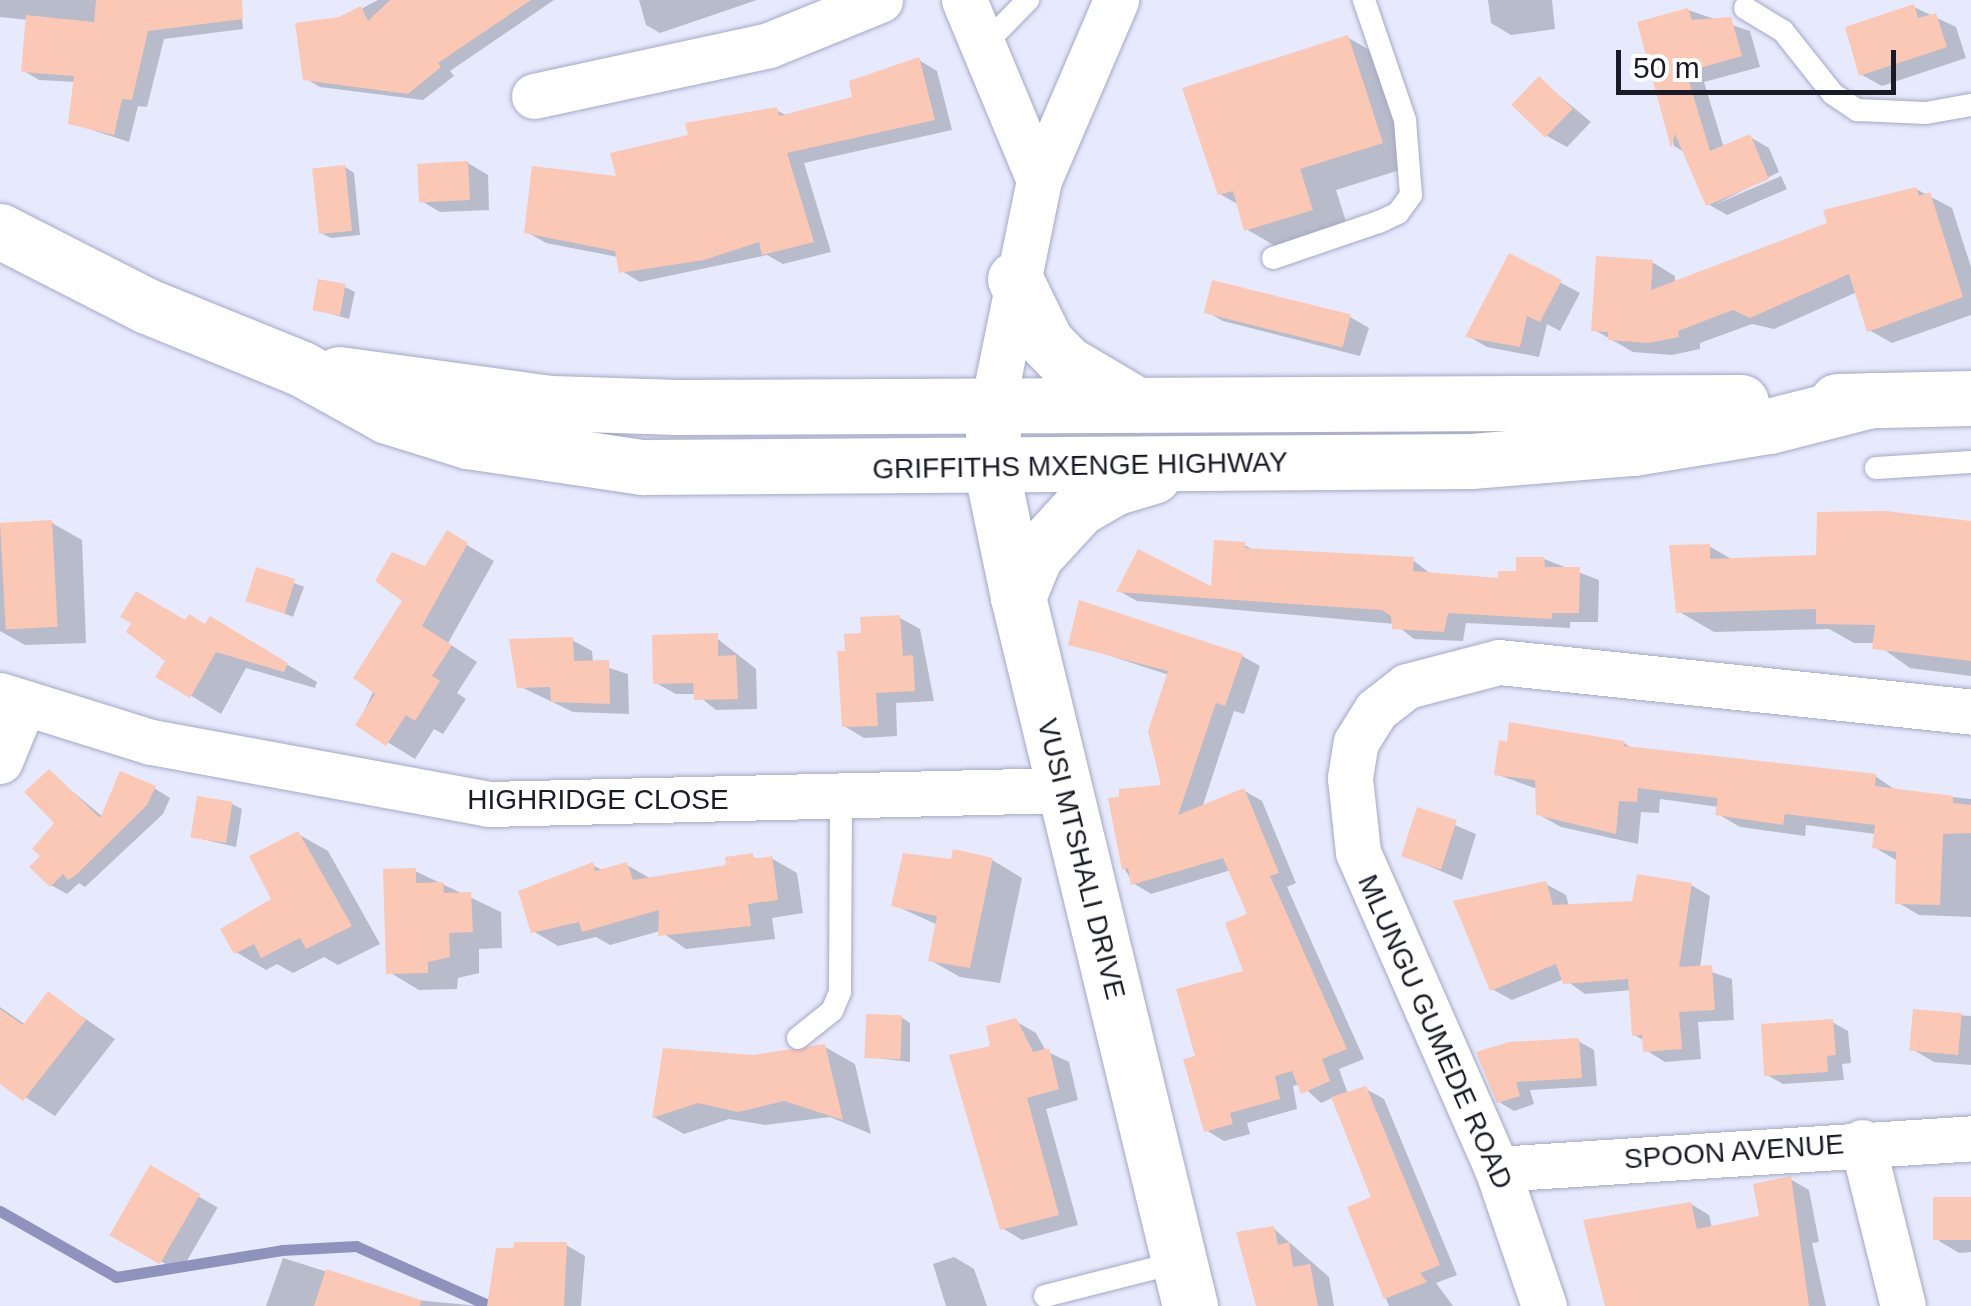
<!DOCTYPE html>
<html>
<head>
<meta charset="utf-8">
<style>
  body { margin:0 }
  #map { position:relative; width:1971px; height:1306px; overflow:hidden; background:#e7eafd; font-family:Helvetica,sans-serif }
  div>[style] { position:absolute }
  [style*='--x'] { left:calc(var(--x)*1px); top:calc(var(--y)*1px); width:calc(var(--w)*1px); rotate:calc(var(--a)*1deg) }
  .shadow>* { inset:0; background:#0003; transform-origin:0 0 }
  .stream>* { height:11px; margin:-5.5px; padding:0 5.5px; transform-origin:5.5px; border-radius:5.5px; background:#8f92bd }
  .building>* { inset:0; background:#fac8b4; transform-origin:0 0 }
  .roads { filter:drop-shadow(0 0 2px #a5a8c6) drop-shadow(0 0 2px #a5a8c6) }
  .service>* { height:22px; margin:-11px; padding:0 11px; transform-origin:11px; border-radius:11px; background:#fff }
  .minor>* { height:45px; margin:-22.5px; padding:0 22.5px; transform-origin:22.5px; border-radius:22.5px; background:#fff }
  .tertiary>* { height:55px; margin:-27.5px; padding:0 27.5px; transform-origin:27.5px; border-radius:27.5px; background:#fff }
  span { translate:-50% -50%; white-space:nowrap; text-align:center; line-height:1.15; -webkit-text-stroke:8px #fff; paint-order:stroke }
  .street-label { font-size:28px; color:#1a1b26 }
  .scale { position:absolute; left:1616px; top:50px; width:280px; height:45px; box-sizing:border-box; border:5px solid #1a1b26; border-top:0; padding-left:12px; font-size:30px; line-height:35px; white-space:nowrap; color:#1a1b26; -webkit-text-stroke:8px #fff; paint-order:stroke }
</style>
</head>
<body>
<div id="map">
  <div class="shadow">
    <i style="clip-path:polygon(0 0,240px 0,243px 29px,164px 39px,147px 107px,138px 106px,129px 142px,71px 123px,76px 82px,39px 80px,24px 71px,28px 20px,0 17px)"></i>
    <i style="clip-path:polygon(378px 0,554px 0,450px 71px,454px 76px,423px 100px,320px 87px,306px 79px,340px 20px)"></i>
    <i style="clip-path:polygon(639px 0,757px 0,660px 33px,646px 25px)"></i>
    <i style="clip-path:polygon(1488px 0,1552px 0,1555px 29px,1511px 35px,1491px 23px)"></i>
    <i style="clip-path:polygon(1914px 7px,1956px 27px,1966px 58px,1882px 86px,1862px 75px)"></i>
    <i style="clip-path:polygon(1688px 10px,1750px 31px,1760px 67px,1704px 82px,1724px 148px,1750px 137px,1769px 148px,1779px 172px,1716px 204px,1781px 176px,1787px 189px,1727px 215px,1708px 204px,1686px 153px,1674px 146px,1640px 24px)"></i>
    <i style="clip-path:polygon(1347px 37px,1385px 59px,1419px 164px,1336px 190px,1349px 231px,1284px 251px,1246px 229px,1239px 205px,1220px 194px)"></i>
    <i style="clip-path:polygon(919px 60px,937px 71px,952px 130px,804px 163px,831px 252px,783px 264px,767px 255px,640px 282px,622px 271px,618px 257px,546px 243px,527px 232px,691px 137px,776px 110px,788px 116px,855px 99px)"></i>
    <i style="clip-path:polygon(1539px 79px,1591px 122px,1567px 147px,1547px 136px)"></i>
    <i style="clip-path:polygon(468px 163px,488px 175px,489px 210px,440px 212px,420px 200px)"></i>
    <i style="clip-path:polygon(345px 167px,354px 173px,360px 235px,331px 238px,321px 233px)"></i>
    <i style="clip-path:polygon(1916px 189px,1952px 208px,1971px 267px,1971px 315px,1892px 343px,1869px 330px,1857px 292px,1774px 329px,1752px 324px,1700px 343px,1700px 349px,1672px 355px,1633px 352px,1593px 329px,1652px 262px,1675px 276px,1675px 284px)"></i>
    <i style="clip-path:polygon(1510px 256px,1580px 293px,1560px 331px,1547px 324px,1539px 357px,1487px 347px,1468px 336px)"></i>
    <i style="clip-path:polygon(1214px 283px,1350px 317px,1369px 328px,1360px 356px,1223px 321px,1205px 311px)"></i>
    <i style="clip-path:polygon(345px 287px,355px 292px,349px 319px,314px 309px)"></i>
    <i style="clip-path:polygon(52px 523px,82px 540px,86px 643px,25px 645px,0 631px,0 525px)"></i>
    <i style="clip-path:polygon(1971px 523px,1971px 676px,1910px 668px,1875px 643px,1854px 643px,1829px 629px,1714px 632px,1678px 611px,1709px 546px,1733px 560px,1819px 558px)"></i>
    <i style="clip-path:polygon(448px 534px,494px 561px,448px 643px,477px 662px,457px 693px,466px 699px,443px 734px,434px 729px,415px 759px,358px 724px)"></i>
    <i style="clip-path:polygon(1244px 545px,1256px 551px,1413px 560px,1432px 575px,1501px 580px,1544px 559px,1599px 580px,1598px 622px,1570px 622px,1570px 628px,1466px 623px,1463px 641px,1414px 639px,1395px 624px,1137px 601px,1119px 591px,1213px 590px)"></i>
    <i style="left:258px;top:570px;width:49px;height:32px;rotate:20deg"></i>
    <i style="clip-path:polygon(900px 618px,920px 629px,934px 701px,896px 703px,897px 736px,864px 738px,844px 726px,847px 653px,863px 636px)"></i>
    <i style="clip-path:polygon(211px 620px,317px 682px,315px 688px,246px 668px,221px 714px,159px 676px,168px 661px,129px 632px,186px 623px,206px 627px)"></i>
    <i style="clip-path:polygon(714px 636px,756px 669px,757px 709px,716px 710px,696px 694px,676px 694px,656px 683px)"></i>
    <i style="clip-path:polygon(572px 640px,592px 651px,593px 663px,628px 674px,629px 714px,573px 712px,519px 686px)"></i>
    <i style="clip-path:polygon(1071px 643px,1242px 656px,1260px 666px,1244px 714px,1234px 711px,1202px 808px,1243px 790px,1262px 801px,1296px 883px,1287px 887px,1364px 1059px,1339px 1069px,1348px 1094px,1366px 1089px,1384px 1099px,1457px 1275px,1436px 1283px,1453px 1306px,1389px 1306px,1350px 1208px,1374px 1199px,1334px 1097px,1321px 1103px,1300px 1084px,1293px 1086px,1297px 1109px,1247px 1123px,1250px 1134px,1224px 1141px,1206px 1130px,1198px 1058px,1247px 973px,1251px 916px,1231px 870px,1151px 894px,1133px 883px,1124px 868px,1164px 788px,1169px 675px)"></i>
    <i style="clip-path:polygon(1624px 743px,1635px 750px,1875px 776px,1897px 791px,1971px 799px,1971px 917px,1919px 915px,1897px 902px,1896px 860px,1874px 847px,1876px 834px,1806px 825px,1805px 836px,1740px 827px,1718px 814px,1719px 807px,1660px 799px,1659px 813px,1641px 812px,1638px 844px,1561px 827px,1538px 814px,1537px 789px,1496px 774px)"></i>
    <i style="clip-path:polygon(49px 772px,103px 817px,154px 788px,170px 798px,163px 814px,85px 887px,79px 883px,67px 894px,51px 885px,43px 856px,57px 823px)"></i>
    <i style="clip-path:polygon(232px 804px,242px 809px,236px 847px,193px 837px)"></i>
    <i style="clip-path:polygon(1419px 810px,1476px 834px,1462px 880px,1405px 856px)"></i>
    <i style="clip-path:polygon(298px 834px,328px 851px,380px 944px,338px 965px,324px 957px,293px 973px,277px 964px,266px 970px,236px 952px,275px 900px)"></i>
    <i style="clip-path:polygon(771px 858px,797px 873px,803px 913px,772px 918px,775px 939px,686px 949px,660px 931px,610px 945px,596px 937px,558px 946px,533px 931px,592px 865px,604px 871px,627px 865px,653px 880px,729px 867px,728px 859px)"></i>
    <i style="clip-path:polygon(992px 860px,1022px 878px,1000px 983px,960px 977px,930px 960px,938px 925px,894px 905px,953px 862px)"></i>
    <i style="clip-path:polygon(415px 871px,501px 912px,502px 948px,479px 949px,479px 973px,458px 978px,457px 989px,419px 990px,389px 972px)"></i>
    <i style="clip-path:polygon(1546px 884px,1566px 895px,1569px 907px,1634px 903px,1691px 885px,1710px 896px,1700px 968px,1732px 979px,1734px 1020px,1698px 1022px,1701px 1059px,1665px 1062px,1646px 1050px,1645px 1041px,1634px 1035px,1632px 990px,1585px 994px,1564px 979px,1512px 1000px,1492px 989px)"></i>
    <i style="clip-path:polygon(49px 994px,115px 1039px,55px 1116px,0 1081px,0 1007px,26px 1025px)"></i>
    <i style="clip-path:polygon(1915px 1012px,1971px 1016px,1971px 1065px,1934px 1062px,1912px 1049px)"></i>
    <i style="clip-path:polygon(901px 1017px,910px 1023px,910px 1062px,868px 1057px)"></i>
    <i style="clip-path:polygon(1015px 1021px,1036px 1033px,1046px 1051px,1069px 1062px,1078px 1100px,1046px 1109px,1078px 1225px,1022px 1240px,1002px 1228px,993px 1047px)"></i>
    <i style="clip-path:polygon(1832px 1022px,1848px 1031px,1851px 1063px,1842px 1064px,1844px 1080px,1783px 1084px,1767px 1075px)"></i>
    <i style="clip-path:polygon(1578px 1041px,1594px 1050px,1597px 1086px,1530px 1090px,1534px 1104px,1514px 1111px,1499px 1102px,1510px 1045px)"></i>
    <i style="clip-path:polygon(825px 1047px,855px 1064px,871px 1134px,830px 1117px,765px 1125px,729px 1119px,684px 1134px,654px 1117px,752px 1058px)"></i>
    <i style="left:151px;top:1169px;width:77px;height:75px;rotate:30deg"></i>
    <i style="clip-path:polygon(1790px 1179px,1809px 1190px,1819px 1242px,1812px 1243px,1826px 1306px,1609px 1306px,1691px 1204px,1709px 1215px,1712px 1228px,1762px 1218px)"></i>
    <i style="clip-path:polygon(1971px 1200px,1971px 1252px,1959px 1253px,1939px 1241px)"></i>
    <i style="clip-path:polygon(1273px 1228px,1329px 1277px,1334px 1306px,1257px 1306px)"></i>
    <i style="clip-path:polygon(566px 1245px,585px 1256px,581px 1306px,489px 1306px)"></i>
    <i style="clip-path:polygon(954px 1257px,974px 1269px,987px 1306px,946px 1306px,933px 1264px)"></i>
    <i style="clip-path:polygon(283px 1258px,334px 1274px,348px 1306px,266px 1306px)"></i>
    <i style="clip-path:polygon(365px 1295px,479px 1306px,364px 1306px)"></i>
  </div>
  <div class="stream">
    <i style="--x:0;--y:1211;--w:133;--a:29.6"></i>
    <i style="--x:116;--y:1277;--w:168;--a:-9.2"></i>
    <i style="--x:282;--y:1250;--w:74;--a:-3.1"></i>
    <i style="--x:356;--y:1246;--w:147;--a:24.1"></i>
  </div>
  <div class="building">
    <i style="clip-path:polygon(96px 0,242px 0,243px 19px,148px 31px,132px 100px,122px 99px,114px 135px,68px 124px,74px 76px,21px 72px,26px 15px,94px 22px)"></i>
    <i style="clip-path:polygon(390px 0,531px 0,438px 63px,441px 67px,408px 94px,303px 80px,295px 23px,339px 17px,361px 6px,368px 21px)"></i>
    <i style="clip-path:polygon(1914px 4px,1918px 18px,1936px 13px,1947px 47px,1859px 76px,1845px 27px)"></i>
    <i style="clip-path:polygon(1688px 8px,1692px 20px,1731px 17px,1742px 56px,1686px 72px,1710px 151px,1750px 134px,1769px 179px,1706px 206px,1675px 134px,1671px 148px,1637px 22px)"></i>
    <i style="clip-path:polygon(1348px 35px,1383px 143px,1300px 169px,1313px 210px,1244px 231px,1233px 191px,1218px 195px,1182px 88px)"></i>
    <i style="clip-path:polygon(919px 57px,935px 120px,787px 153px,814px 242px,762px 255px,759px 242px,704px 260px,619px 273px,615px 251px,524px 233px,532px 166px,616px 176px,610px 153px,688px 135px,685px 123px,777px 107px,779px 116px,852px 97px,849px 81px)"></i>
    <i style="left:1539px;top:76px;width:47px;height:40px;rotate:44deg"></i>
    <i style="left:468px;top:161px;width:39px;height:51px;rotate:87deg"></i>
    <i style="left:345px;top:165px;width:66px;height:33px;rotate:84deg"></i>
    <i style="clip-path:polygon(1916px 187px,1919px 196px,1930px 192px,1963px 297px,1867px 332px,1849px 274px,1750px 318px,1733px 310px,1678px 331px,1679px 337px,1648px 343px,1608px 340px,1608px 332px,1591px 331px,1596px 256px,1653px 260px,1651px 290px,1827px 223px,1823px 210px)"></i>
    <i style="clip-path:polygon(1509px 253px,1562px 280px,1540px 322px,1527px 316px,1520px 347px,1465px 337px)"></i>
    <i style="left:318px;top:279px;width:28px;height:32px;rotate:10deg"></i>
    <i style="left:1212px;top:280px;width:143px;height:34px;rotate:14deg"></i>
    <i style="clip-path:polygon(1885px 511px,1971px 521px,1971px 661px,1872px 649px,1875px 625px,1816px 624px,1816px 609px,1676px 613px,1669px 545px,1710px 544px,1710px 559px,1816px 555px,1817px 512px)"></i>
    <i style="left:52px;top:520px;width:107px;height:52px;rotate:87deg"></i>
    <i style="clip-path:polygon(447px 530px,468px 543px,422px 626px,452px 645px,432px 676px,440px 681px,415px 721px,406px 715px,386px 746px,355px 725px,375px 694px,353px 678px,402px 601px,375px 581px,392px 552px,425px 566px)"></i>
    <i style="clip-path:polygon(1214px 540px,1245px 542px,1245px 548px,1414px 557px,1413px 571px,1498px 578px,1498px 571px,1516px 571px,1516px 557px,1544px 557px,1545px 567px,1580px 567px,1579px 613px,1552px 613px,1552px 619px,1448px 613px,1444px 632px,1392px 629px,1391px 616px,1382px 610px,1116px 592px,1138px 549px,1211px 586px)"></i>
    <i style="left:256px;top:567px;width:41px;height:36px;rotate:17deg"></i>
    <i style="clip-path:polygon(136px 591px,185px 620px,189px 614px,205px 624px,210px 616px,288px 663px,284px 672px,216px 652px,190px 698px,155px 677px,165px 661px,126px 632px,131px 623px,120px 617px)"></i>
    <i style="clip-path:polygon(1079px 600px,1243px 654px,1225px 706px,1216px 703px,1178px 815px,1244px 788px,1279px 873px,1270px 876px,1347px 1049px,1322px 1059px,1330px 1081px,1301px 1094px,1292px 1071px,1275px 1076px,1280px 1099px,1230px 1113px,1233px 1124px,1204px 1132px,1183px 1059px,1195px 1056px,1176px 989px,1243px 971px,1225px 923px,1247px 914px,1223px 858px,1131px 885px,1128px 868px,1122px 870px,1108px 798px,1119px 797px,1119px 789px,1161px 785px,1148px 731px,1168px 671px,1068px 645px)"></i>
    <i style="clip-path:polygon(900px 615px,903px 656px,913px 655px,915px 691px,876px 693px,878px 726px,842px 727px,837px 651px,845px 651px,844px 634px,861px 633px,860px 617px)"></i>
    <i style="clip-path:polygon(718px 633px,718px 656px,736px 655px,738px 699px,694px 700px,693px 683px,653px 684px,652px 635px)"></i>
    <i style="clip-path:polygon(573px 637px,574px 661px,609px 660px,610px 704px,551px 702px,550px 687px,517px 688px,509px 639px)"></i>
    <i style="clip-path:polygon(1509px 722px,1624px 741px,1624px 746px,1876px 774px,1875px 786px,1953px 796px,1953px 803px,1971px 805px,1971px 833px,1943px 834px,1940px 905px,1895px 904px,1896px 852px,1872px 848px,1875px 825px,1785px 814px,1783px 825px,1715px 815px,1718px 798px,1638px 788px,1637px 802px,1619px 801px,1616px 834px,1536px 815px,1535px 780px,1494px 775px,1499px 740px,1507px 742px)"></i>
    <i style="clip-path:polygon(49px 769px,100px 818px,120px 771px,156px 786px,147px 805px,76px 875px,68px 880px,63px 874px,50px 887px,29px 867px,40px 856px,32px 849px,54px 823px,24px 792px)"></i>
    <i style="left:197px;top:796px;width:36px;height:42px;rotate:9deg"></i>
    <i style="left:1417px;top:807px;width:42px;height:52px;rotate:18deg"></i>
    <i style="clip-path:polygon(298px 831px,352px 926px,306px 949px,300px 938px,261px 958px,254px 944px,234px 954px,220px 929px,271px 899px,249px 856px)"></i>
    <i style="clip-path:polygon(953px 849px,993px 858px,970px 968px,928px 961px,937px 916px,891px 906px,903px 853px,951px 859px)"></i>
    <i style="clip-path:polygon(753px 853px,754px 859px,772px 856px,778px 900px,748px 904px,751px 926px,658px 936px,659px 910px,582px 932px,579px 922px,531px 933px,518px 891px,593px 862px,595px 871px,627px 862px,633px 880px,726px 865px,725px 857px)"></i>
    <i style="clip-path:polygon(416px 868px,416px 883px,443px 882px,444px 893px,471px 892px,473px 932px,449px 933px,450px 957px,428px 962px,428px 973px,386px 974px,383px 869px)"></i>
    <i style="clip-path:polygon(1637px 874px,1692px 883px,1679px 967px,1712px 965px,1715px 1010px,1679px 1012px,1682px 1049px,1643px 1052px,1642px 1035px,1632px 1036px,1628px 979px,1563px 984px,1556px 964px,1490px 991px,1453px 901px,1546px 881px,1553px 905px,1632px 901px)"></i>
    <i style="clip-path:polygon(48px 991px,86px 1020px,23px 1101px,0 1084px,0 1009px,23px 1025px)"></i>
    <i style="left:1913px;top:1009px;width:49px;height:42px;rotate:5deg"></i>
    <i style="left:866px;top:1014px;width:36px;height:44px;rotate:2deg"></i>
    <i style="clip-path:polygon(1016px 1018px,1033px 1052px,1049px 1048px,1059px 1089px,1027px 1098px,1059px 1215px,1000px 1230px,949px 1055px,990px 1046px,986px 1026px)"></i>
    <i style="clip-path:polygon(1833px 1019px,1836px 1055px,1827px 1056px,1828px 1072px,1764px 1076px,1761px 1024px)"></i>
    <i style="clip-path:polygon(1579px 1038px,1582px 1078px,1516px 1082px,1520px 1096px,1497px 1103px,1476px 1052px,1509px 1042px)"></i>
    <i style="clip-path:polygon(825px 1044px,843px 1120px,784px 1101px,738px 1112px,698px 1103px,652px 1118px,663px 1048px,752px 1055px)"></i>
    <i style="clip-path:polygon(1366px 1086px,1440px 1265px,1420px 1273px,1427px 1282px,1384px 1299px,1347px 1207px,1371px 1197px,1331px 1097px)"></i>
    <i style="left:150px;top:1165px;width:58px;height:81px;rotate:30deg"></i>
    <i style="clip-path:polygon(1791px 1176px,1809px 1306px,1605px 1306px,1583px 1220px,1691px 1202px,1697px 1229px,1759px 1216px,1753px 1184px)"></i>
    <i style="left:1971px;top:1197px;width:43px;height:38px;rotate:90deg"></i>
    <i style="clip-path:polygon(1274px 1226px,1278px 1245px,1289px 1242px,1293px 1267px,1310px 1264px,1318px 1306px,1256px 1306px,1236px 1232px)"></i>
    <i style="clip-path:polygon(514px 1242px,567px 1242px,564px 1306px,487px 1306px,496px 1248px,513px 1248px)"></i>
    <i style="clip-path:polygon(326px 1269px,421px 1300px,420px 1306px,314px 1306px)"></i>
  </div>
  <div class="roads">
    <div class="service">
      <i style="--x:1745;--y:8;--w:44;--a:31.2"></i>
      <i style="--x:1783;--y:31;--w:80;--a:51.6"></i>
      <i style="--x:1833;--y:94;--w:29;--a:34"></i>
      <i style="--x:1857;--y:110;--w:69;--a:2.5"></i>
      <i style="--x:1926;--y:113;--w:46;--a:-10.1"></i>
      <i style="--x:982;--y:47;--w:66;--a:-45.6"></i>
      <i style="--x:1273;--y:258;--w:112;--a:-18.8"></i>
      <i style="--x:1379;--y:222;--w:21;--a:-25"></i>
      <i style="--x:1398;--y:213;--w:22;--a:-54"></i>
      <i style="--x:1411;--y:195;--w:75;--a:-94.6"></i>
      <i style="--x:1405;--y:120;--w:127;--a:-108.9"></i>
      <i style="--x:1876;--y:468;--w:95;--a:-3.6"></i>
      <i style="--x:798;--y:1038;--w:43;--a:-38.5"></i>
      <i style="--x:832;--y:1011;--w:21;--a:-67"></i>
      <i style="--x:840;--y:992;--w:195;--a:-89.7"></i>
      <i style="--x:1045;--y:1296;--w:138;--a:-14.2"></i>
    </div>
    <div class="minor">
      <i style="--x:964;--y:0;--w:195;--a:67.4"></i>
      <i style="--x:534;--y:96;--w:240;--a:-12.2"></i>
      <i style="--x:769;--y:45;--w:120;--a:-22.1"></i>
      <i style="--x:992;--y:409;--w:234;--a:-78.4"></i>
      <i style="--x:1039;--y:180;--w:196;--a:-66.8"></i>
      <i style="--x:0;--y:695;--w:158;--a:17.3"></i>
      <i style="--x:151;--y:742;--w:343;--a:10.4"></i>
      <i style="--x:488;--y:804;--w:576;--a:-1.39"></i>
      <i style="--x:0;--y:761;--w:61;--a:-67.7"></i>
      <i style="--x:1862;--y:1142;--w:169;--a:76"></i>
      <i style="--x:1497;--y:1169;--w:475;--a:-3.7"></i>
      <i style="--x:1544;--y:1306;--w:145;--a:-108.9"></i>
      <i style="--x:1497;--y:1169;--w:346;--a:-113.7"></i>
      <i style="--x:1358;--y:852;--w:74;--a:-96.2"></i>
      <i style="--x:1350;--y:778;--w:36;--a:-81"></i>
      <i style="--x:1356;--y:742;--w:38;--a:-58"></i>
      <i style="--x:1376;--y:710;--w:39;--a:-38"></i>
      <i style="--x:1407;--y:686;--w:95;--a:-14.6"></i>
      <i style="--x:1499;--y:662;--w:475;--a:6"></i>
    </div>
    <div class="tertiary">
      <i style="--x:0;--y:231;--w:165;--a:27"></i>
      <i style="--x:147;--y:306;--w:167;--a:22.1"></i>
      <i style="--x:302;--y:369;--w:97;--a:28.9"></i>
      <i style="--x:387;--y:416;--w:85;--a:17.2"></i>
      <i style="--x:468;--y:441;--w:176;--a:8.5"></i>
      <i style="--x:642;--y:467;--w:829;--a:-0.41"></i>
      <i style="--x:1471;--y:461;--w:163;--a:-4.6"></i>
      <i style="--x:1633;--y:448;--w:138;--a:-9.2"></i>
      <i style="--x:1769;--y:426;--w:105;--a:-14.3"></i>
      <i style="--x:1015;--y:279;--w:70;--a:63.8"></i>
      <i style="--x:1046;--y:342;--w:29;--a:46"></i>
      <i style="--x:1066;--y:363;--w:82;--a:30.6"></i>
      <i style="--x:339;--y:374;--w:215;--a:7.8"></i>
      <i style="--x:552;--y:403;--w:126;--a:1.8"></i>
      <i style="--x:678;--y:407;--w:1063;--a:-0.27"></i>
      <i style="--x:1837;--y:401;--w:134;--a:-1.3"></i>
      <i style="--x:993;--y:432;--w:50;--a:88.9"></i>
      <i style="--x:994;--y:482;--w:117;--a:78.2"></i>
      <i style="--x:1018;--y:597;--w:730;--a:76.36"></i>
      <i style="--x:1018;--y:597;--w:44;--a:-67.5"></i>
      <i style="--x:1035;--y:556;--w:65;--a:-47.5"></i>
      <i style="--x:1079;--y:508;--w:39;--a:-30"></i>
      <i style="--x:1113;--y:488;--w:42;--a:-16.7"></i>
    </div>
  </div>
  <div class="street-label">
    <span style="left:1080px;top:466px;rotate:-1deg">GRIFFITHS MXENGE HIGHWAY</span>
    <span style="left:598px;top:800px">HIGHRIDGE CLOSE</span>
    <span style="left:1081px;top:859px;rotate:76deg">VUSI MTSHALI DRIVE</span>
    <span style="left:1435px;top:1032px;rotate:66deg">MLUNGU GUMEDE ROAD</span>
    <span style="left:1734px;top:1152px;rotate:-4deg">SPOON AVENUE</span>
  </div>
  <div class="scale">50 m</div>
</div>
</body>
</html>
